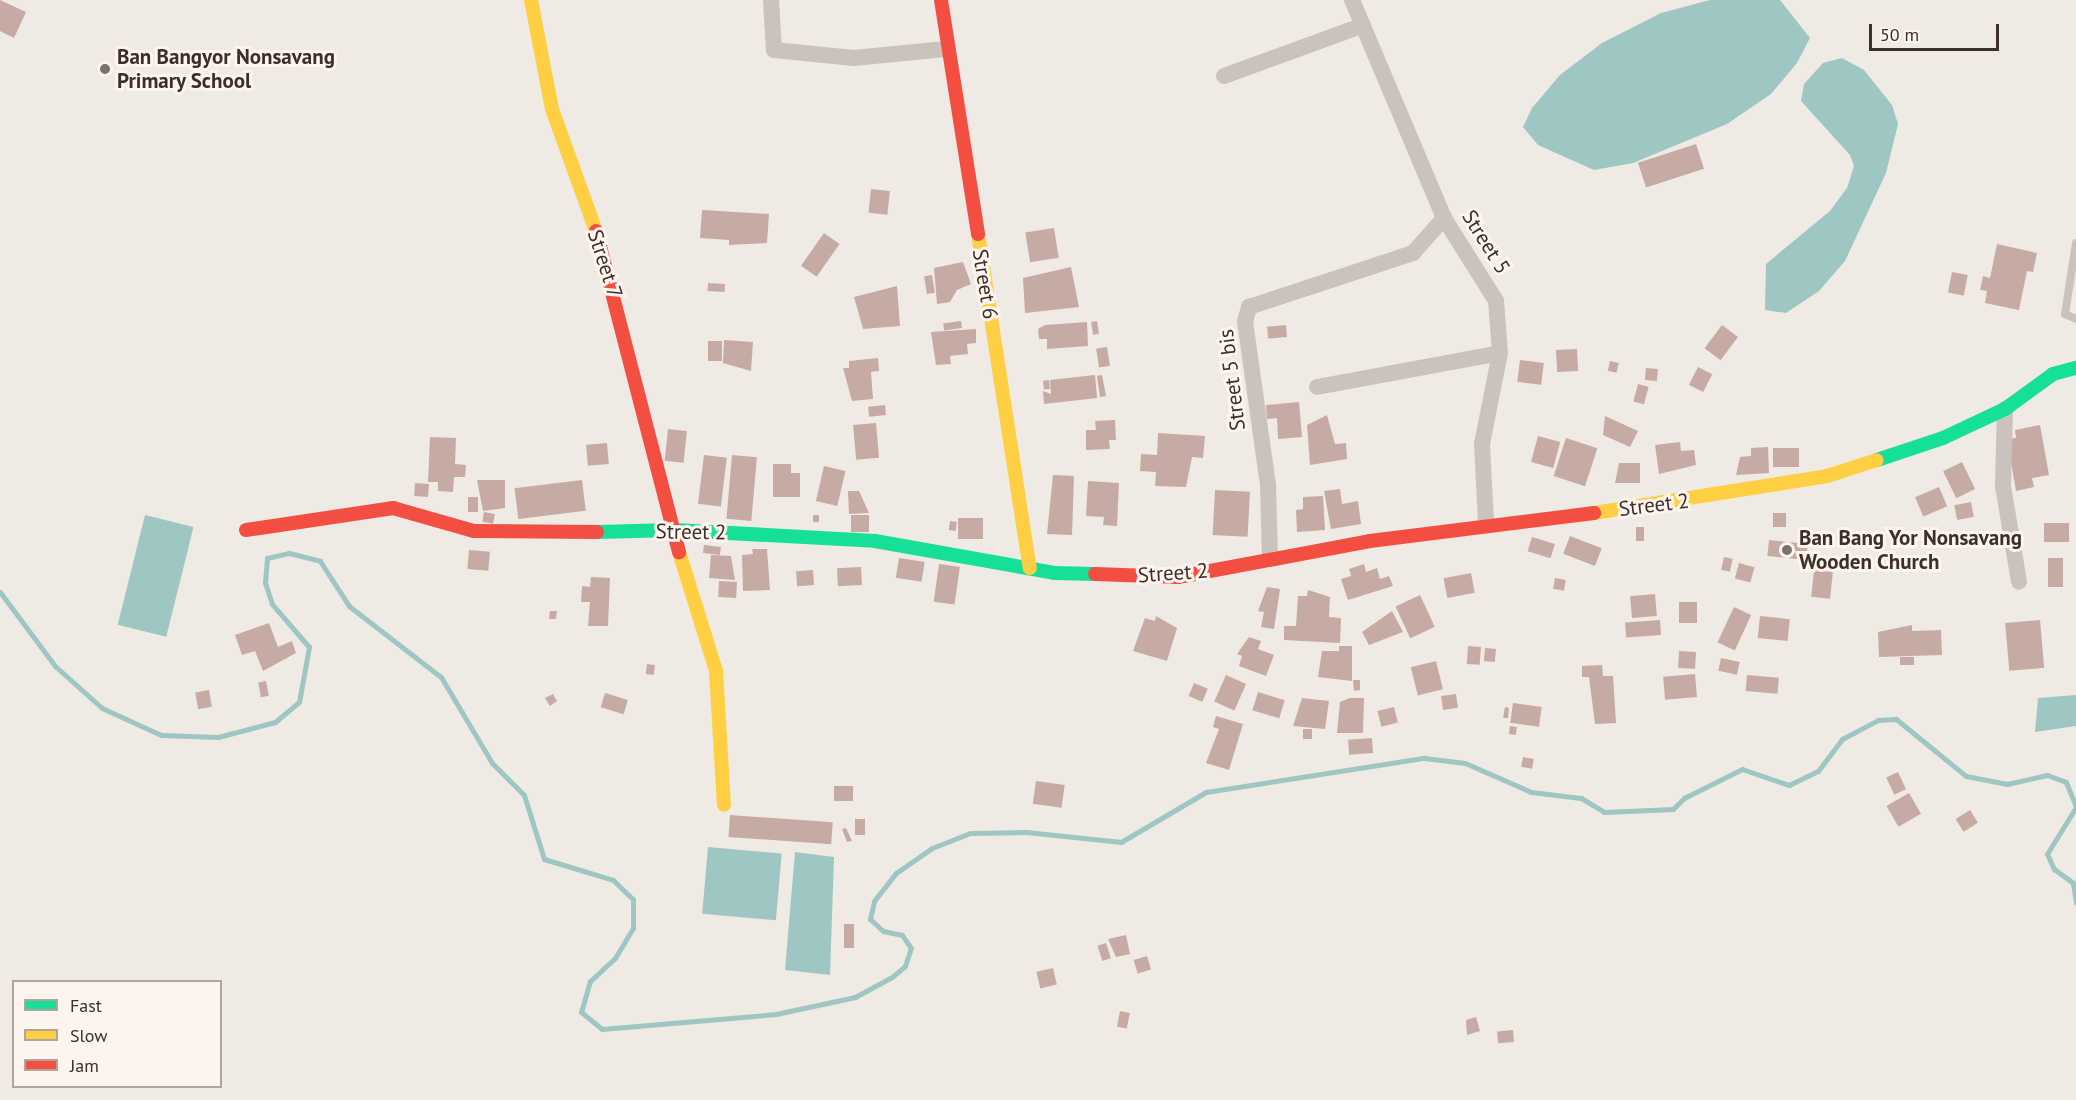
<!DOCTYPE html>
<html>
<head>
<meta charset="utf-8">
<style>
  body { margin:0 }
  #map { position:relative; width:2076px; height:1100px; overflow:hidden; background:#f0eae4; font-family:"PT Sans",sans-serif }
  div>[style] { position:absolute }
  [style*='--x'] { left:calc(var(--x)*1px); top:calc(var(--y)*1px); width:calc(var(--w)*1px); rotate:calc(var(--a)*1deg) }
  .water>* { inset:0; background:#9ec6c2; transform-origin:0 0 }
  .stream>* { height:5px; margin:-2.5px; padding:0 2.5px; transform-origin:2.5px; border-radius:2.5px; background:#9ec6c2 }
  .building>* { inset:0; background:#c6aba4; transform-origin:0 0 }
  .lane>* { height:8px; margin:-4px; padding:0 4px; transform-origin:4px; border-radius:4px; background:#cac2bd }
  .street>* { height:16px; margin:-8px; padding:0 8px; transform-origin:8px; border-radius:8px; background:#cac2bd }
  .fast>* { height:14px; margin:-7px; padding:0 7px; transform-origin:7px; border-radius:7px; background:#16e098 }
  .slow>* { height:14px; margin:-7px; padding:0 7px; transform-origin:7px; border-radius:7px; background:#ffcf43 }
  .jam>* { height:14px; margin:-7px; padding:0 7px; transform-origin:7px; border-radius:7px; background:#f24e42 }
  .dots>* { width:16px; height:16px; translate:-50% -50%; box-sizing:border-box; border:3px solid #fcf4ed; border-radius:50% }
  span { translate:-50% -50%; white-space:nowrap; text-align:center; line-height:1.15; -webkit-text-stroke:6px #fcf4ed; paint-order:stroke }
  .poi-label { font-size:21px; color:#3c2e2a; font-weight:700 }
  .left { translate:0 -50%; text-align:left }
  .street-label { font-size:21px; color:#3c2e2a }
  .legend { position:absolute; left:12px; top:980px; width:210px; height:108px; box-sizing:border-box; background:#fcf4ed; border:2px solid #afa59f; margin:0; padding:8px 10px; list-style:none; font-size:18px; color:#3c2e2a }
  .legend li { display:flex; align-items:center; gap:12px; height:30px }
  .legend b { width:30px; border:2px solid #afa59f }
  .scale { position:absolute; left:1869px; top:24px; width:130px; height:27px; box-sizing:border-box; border:3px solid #3c2e2a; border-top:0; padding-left:8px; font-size:18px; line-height:21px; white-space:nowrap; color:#3c2e2a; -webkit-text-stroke:4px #fcf4ed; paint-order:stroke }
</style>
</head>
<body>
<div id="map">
  <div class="water">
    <i style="clip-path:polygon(1710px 0,1780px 0,1810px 38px,1797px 63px,1771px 94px,1727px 124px,1633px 163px,1594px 170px,1538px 145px,1523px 127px,1532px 108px,1560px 75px,1602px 43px,1661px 13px)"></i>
    <i style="clip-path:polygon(1842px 58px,1864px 70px,1892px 105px,1898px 124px,1886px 173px,1845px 261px,1819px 291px,1786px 313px,1765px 310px,1766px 264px,1830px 211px,1847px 188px,1854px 166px,1850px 155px,1801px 101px,1804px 84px,1823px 63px)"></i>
    <i style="left:145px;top:515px;width:50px;height:113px;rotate:14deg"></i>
    <i style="clip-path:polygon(2076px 695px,2076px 726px,2035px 732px,2038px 698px)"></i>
    <i style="left:708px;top:847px;width:74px;height:67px;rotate:5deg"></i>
    <i style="clip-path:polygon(795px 852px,834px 857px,830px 975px,785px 970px)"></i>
  </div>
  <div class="stream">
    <i style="--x:0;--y:592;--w:92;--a:53.4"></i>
    <i style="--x:55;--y:666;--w:63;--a:41.8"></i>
    <i style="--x:102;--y:708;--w:65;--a:24.6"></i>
    <i style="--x:161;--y:735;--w:57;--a:2"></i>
    <i style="--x:218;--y:737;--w:59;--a:-14.7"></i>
    <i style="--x:275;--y:722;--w:31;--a:-40"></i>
    <i style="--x:299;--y:702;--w:56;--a:-79.7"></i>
    <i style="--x:309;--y:647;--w:57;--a:-130.7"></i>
    <i style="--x:272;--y:604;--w:23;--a:-108"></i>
    <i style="--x:265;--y:582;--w:24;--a:-85"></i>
    <i style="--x:267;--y:558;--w:23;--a:-13"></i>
    <i style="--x:289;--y:553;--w:32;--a:14"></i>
    <i style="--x:320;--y:561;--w:54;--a:57.2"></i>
    <i style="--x:349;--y:606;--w:116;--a:37.7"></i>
    <i style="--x:441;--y:677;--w:100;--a:59.3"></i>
    <i style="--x:492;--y:763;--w:45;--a:45"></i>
    <i style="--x:524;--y:795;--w:67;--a:72.6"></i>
    <i style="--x:544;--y:859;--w:72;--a:16.9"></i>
    <i style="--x:613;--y:880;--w:28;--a:44"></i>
    <i style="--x:633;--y:899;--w:29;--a:90"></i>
    <i style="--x:633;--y:928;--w:35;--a:121"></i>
    <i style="--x:615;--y:958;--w:34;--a:137"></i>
    <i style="--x:590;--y:981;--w:32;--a:106"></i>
    <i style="--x:581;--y:1012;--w:27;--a:39"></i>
    <i style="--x:602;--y:1029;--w:175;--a:-4.9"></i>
    <i style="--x:776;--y:1014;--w:81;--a:-12.1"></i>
    <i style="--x:855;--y:997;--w:42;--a:-28.4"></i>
    <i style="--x:892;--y:977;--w:17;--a:-40"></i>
    <i style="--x:905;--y:966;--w:19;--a:-72"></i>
    <i style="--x:911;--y:948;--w:16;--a:-125"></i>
    <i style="--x:902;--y:935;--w:19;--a:-168"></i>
    <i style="--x:883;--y:931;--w:18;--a:-137"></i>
    <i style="--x:870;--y:919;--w:18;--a:-77"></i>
    <i style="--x:874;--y:901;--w:36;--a:-52"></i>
    <i style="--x:896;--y:873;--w:44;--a:-34.8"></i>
    <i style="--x:932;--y:848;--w:41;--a:-21.5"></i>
    <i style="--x:970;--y:833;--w:56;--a:-1"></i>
    <i style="--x:1026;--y:832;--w:96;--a:6"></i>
    <i style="--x:1121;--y:842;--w:99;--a:-30.5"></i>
    <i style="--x:1206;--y:792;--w:221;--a:-8.9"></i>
    <i style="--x:1424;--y:758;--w:41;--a:7"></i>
    <i style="--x:1465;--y:763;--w:72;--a:23.7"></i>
    <i style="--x:1531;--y:792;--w:50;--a:6.8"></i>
    <i style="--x:1581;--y:798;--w:27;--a:31"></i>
    <i style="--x:1604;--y:812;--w:69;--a:-2.5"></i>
    <i style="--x:1673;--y:809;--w:16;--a:-45"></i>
    <i style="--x:1684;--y:798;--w:65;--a:-26.6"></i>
    <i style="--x:1742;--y:769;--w:50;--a:18.8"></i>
    <i style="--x:1789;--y:785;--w:32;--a:-26"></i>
    <i style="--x:1818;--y:771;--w:40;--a:-53"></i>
    <i style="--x:1842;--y:739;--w:41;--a:-27.8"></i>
    <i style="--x:1878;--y:720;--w:18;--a:-3"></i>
    <i style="--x:1896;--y:719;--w:90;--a:39.2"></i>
    <i style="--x:1966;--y:776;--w:42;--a:11"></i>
    <i style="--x:2007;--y:784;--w:41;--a:-12.7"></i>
    <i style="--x:2047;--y:775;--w:20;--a:20"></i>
    <i style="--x:2066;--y:782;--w:27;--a:68"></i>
    <i style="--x:2076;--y:807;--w:55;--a:121.7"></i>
    <i style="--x:2047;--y:854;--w:17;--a:65"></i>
    <i style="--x:2054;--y:869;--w:24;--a:36"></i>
    <i style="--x:2073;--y:883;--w:20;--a:81"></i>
  </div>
  <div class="building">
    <i style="clip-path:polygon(0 0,26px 12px,14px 38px,0 31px)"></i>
    <i style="left:1696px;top:144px;width:26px;height:61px;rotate:72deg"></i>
    <i style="left:871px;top:189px;width:19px;height:24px;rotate:6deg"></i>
    <i style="clip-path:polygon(702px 210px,769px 214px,767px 243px,729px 245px,729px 240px,700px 238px)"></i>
    <i style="left:1054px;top:228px;width:30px;height:29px;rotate:81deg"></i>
    <i style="left:824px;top:233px;width:19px;height:40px;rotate:35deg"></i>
    <i style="clip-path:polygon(1997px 244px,2037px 253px,2033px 272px,2027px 271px,2019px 310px,1985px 303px,1987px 291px,1980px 290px,1983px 276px,1990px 278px)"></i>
    <i style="clip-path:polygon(963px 262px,971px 284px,957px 290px,950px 302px,937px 304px,934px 268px)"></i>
    <i style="clip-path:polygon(1071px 267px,1079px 307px,1025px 313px,1023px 278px)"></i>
    <i style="left:1952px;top:272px;width:16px;height:21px;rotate:11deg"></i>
    <i style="left:932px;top:275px;width:18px;height:8px;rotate:81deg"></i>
    <i style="left:708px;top:283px;width:17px;height:8px;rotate:3deg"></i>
    <i style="clip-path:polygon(897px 286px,900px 326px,863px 329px,854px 297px)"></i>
    <i style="left:961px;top:321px;width:7px;height:18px;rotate:82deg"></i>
    <i style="left:1097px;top:321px;width:13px;height:6px;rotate:81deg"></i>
    <i style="clip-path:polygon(1087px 322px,1088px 346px,1047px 349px,1047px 339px,1039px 339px,1038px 329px,1045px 325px)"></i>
    <i style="left:1286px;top:325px;width:12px;height:19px;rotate:85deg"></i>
    <i style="left:1722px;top:325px;width:20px;height:29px;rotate:37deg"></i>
    <i style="clip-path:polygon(976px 329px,976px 343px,967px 344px,968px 354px,950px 356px,951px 364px,936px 365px,931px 332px)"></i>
    <i style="clip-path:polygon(724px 340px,753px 342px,751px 371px,723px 363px)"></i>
    <i style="left:708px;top:341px;width:14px;height:20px"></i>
    <i style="left:1107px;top:347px;width:19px;height:11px;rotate:81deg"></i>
    <i style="left:1577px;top:349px;width:22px;height:21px;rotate:87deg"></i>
    <i style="clip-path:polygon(878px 358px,879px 371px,871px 372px,873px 399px,852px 401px,843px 368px,849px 368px,849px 361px)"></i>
    <i style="left:1520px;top:360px;width:24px;height:22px;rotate:7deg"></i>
    <i style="left:1610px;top:361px;width:9px;height:10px;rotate:13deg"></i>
    <i style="left:1698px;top:367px;width:16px;height:20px;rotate:27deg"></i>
    <i style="left:1646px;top:368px;width:12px;height:12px;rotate:5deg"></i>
    <i style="clip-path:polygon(1095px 375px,1097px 398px,1044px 404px,1043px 391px,1051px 394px,1050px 380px)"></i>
    <i style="clip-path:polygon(1102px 375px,1106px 396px,1100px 397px,1097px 376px)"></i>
    <i style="left:1049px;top:380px;width:9px;height:6px;rotate:84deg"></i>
    <i style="left:1638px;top:384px;width:11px;height:18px;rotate:15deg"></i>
    <i style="clip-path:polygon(1299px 402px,1302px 437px,1278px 439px,1277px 418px,1267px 419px,1266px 405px)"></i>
    <i style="left:885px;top:405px;width:10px;height:17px;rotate:84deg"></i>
    <i style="clip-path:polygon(1327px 415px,1335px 444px,1346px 443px,1347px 459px,1310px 465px,1307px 425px)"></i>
    <i style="clip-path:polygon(1605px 416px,1638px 431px,1630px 447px,1603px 435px)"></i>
    <i style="clip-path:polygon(1115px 420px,1116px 440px,1109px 440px,1110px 449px,1086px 450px,1086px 430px,1096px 430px,1095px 421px)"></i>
    <i style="left:876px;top:423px;width:35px;height:23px;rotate:85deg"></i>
    <i style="clip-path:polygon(2040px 425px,2049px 475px,2032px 478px,2034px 487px,2016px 491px,2007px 439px,2016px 438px,2015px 430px)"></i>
    <i style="left:668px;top:429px;width:19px;height:32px;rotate:6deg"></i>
    <i style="clip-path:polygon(1158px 433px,1205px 436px,1203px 458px,1192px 457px,1186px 487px,1155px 486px,1156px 472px,1140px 471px,1141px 454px,1157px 455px)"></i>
    <i style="left:1538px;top:436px;width:23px;height:27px;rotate:15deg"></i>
    <i style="clip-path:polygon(430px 437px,456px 438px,455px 464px,466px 465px,465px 477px,454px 477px,453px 492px,438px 491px,438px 482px,428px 482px)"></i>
    <i style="left:1566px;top:438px;width:33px;height:40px;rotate:18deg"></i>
    <i style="clip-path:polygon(1680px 442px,1681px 451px,1694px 450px,1696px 465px,1659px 474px,1655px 445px)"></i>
    <i style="left:607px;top:443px;width:21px;height:21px;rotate:85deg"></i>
    <i style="clip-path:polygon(1768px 447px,1769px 473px,1736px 475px,1740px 457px,1751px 456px,1751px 448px)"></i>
    <i style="left:1773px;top:448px;width:26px;height:19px"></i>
    <i style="left:704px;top:455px;width:23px;height:49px;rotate:7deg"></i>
    <i style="left:732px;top:455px;width:25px;height:64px;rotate:5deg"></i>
    <i style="left:1962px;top:462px;width:30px;height:21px;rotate:64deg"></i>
    <i style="clip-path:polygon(1619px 463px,1640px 463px,1640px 483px,1615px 483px)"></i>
    <i style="clip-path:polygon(773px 464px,791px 464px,791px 473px,800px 473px,800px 497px,773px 497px)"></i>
    <i style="left:824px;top:466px;width:22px;height:36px;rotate:13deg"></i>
    <i style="clip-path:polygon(1053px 475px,1074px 476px,1072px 535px,1047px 534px)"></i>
    <i style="clip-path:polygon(477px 480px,505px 480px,505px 508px,483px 511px)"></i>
    <i style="left:582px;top:480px;width:31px;height:68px;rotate:83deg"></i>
    <i style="clip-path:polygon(1088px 481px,1119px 483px,1117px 526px,1103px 525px,1104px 517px,1086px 516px)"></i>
    <i style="left:415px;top:483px;width:14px;height:13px;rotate:4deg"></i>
    <i style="left:1939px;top:487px;width:21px;height:26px;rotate:67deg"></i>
    <i style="clip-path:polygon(1340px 489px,1342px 504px,1358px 501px,1361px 524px,1331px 529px,1324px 491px)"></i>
    <i style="left:1215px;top:490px;width:35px;height:45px;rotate:3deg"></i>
    <i style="clip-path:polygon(848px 491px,859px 491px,869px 513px,849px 514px)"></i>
    <i style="clip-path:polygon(1323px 496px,1325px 530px,1297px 532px,1296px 510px,1303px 509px,1303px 497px)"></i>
    <i style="left:468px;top:497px;width:10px;height:15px"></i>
    <i style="left:1971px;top:502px;width:15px;height:17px;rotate:79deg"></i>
    <i style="left:484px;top:512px;width:11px;height:10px;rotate:10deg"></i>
    <i style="left:1773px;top:513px;width:13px;height:14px"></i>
    <i style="left:813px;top:515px;width:6px;height:7px"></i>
    <i style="left:869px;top:515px;width:17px;height:18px;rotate:90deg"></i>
    <i style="left:983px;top:518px;width:21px;height:25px;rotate:90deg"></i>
    <i style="left:950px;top:521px;width:7px;height:9px;rotate:8deg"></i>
    <i style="left:2069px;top:523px;width:19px;height:25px;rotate:90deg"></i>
    <i style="left:1636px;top:527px;width:8px;height:14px"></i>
    <i style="left:1570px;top:536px;width:34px;height:19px;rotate:21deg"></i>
    <i style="left:1532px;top:537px;width:24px;height:15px;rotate:17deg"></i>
    <i style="left:1769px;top:540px;width:39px;height:16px;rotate:6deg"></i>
    <i style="left:704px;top:545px;width:17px;height:8px;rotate:7deg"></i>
    <i style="clip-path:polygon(752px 549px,767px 549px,770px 590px,743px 591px,742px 555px,753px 554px)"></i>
    <i style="left:469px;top:550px;width:21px;height:19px;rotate:5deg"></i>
    <i style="clip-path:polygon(711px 555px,731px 556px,735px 580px,709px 578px)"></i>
    <i style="left:1724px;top:557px;width:9px;height:13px;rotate:13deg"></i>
    <i style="left:899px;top:558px;width:26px;height:20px;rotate:9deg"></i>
    <i style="left:1817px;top:558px;width:12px;height:8px;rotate:9deg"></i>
    <i style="left:2048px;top:558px;width:15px;height:29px"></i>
    <i style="left:1739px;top:563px;width:16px;height:16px;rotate:15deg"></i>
    <i style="left:939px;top:564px;width:21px;height:38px;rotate:8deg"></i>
    <i style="clip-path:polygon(1364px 564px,1366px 572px,1377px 568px,1380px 579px,1389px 576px,1393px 586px,1348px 600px,1341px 579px,1351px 576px,1349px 569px)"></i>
    <i style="left:861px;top:567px;width:18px;height:24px;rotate:87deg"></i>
    <i style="left:813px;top:570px;width:15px;height:17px;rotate:86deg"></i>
    <i style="left:1814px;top:570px;width:19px;height:27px;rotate:6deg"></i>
    <i style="left:1471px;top:573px;width:20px;height:28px;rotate:79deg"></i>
    <i style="clip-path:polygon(591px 577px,610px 578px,608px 626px,588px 626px,590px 602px,581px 602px,582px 586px,590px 587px)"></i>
    <i style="left:1555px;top:578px;width:11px;height:11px;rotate:10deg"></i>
    <i style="left:719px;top:581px;width:18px;height:16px;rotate:3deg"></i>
    <i style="clip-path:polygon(1267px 587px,1280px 589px,1274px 629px,1261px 627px,1264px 612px,1258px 611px)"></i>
    <i style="clip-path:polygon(1308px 590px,1330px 597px,1329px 617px,1341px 618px,1340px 643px,1284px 640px,1284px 626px,1296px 626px,1298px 596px,1307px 596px)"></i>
    <i style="left:1655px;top:594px;width:22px;height:25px;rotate:85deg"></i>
    <i style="left:1420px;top:595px;width:35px;height:27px;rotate:65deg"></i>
    <i style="left:1679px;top:602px;width:18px;height:21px"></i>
    <i style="left:1734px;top:607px;width:19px;height:39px;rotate:25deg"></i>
    <i style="clip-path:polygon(550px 611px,557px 611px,556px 619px,549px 619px)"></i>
    <i style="clip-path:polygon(1392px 611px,1403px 632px,1369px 645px,1362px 632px)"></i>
    <i style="clip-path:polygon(1156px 616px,1177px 628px,1167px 661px,1133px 651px,1145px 618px,1155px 621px)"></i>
    <i style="left:1760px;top:616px;width:30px;height:22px;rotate:6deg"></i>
    <i style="left:1660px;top:620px;width:15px;height:35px;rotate:86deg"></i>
    <i style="left:2040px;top:620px;width:48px;height:35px;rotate:85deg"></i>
    <i style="clip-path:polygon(269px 623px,278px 647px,292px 641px,296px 653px,263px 671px,255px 651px,242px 655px,235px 635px)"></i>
    <i style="clip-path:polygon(1912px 625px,1912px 631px,1941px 630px,1942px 655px,1879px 657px,1878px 632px)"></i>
    <i style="clip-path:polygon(1249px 637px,1261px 641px,1258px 649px,1274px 655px,1266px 676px,1239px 666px,1242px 656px,1237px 654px)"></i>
    <i style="clip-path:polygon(1339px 646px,1352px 646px,1352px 681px,1318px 677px,1322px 651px,1339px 651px)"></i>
    <i style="left:1468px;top:646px;width:13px;height:18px;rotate:4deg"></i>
    <i style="left:1485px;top:648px;width:11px;height:13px;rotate:5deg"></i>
    <i style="left:1679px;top:651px;width:17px;height:17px;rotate:3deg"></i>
    <i style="left:1914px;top:657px;width:8px;height:14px;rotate:90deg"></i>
    <i style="left:1721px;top:658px;width:19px;height:13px;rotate:12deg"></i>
    <i style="left:1436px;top:661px;width:29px;height:26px;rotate:76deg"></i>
    <i style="left:647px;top:664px;width:8px;height:10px;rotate:7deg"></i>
    <i style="clip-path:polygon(1602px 665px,1603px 676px,1613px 676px,1616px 723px,1595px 724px,1589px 677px,1582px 677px,1582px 666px)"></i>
    <i style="left:1695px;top:674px;width:23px;height:32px;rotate:85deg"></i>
    <i style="left:1226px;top:675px;width:22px;height:29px;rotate:24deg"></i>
    <i style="left:1747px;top:675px;width:32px;height:16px;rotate:5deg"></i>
    <i style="clip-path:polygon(1353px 680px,1360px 680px,1360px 690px,1354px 691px)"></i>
    <i style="left:266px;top:681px;width:15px;height:8px;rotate:79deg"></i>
    <i style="left:1194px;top:683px;width:15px;height:14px;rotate:23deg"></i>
    <i style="left:209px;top:690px;width:17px;height:14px;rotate:80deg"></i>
    <i style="left:1258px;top:692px;width:28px;height:19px;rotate:17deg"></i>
    <i style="left:605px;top:693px;width:24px;height:15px;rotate:17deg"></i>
    <i style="clip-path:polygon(553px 694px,557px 701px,550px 706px,545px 698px)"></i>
    <i style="left:1456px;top:694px;width:14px;height:15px;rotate:82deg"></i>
    <i style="clip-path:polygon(1302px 698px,1329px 701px,1325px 729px,1293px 726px)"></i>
    <i style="clip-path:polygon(1350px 698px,1364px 698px,1363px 733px,1337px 733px,1340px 702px)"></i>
    <i style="left:1513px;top:703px;width:29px;height:20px;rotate:8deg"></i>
    <i style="left:1394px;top:707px;width:16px;height:17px;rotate:76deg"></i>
    <i style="clip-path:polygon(1505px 707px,1509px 708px,1508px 718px,1503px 718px)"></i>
    <i style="clip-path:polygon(1216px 716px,1243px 724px,1229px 770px,1206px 763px,1219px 729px,1213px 727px)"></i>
    <i style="left:1510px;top:726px;width:7px;height:8px;rotate:8deg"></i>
    <i style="left:1303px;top:729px;width:9px;height:10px"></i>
    <i style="left:1372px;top:738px;width:15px;height:24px;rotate:86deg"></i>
    <i style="left:1523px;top:757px;width:11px;height:10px;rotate:10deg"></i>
    <i style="left:1898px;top:772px;width:19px;height:13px;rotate:65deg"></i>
    <i style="left:1036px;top:781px;width:29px;height:23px;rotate:8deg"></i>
    <i style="left:853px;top:786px;width:15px;height:19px;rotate:90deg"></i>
    <i style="left:1909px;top:793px;width:24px;height:26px;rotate:60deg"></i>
    <i style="left:1970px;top:810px;width:15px;height:17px;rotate:58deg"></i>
    <i style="left:730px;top:815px;width:103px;height:22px;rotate:4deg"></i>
    <i style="left:855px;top:819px;width:10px;height:16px"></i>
    <i style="clip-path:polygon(846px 828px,852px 841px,847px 842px,842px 829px)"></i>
    <i style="left:844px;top:924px;width:10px;height:24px"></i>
    <i style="clip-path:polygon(1126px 935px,1130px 954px,1116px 957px,1108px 939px)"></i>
    <i style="left:1106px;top:943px;width:16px;height:9px;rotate:72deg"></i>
    <i style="left:1147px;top:956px;width:14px;height:14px;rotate:73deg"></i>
    <i style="left:1053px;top:968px;width:17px;height:17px;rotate:77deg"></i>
    <i style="left:1120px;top:1011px;width:10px;height:16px;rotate:11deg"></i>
    <i style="clip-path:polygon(1476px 1017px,1480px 1031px,1467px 1035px,1466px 1020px)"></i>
    <i style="left:1513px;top:1030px;width:12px;height:16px;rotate:85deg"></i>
  </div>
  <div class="lane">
    <i style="--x:2076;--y:243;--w:72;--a:98.8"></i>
    <i style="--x:2065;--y:314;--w:12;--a:24"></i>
  </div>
  <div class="street">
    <i style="--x:771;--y:0;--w:50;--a:86.6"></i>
    <i style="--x:774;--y:50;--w:80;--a:5.7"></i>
    <i style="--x:854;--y:58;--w:92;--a:-5.6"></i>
    <i style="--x:1352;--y:0;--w:237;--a:67.1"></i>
    <i style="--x:1444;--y:218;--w:98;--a:57.9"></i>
    <i style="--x:1496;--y:301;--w:52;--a:85.6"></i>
    <i style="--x:1500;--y:353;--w:93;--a:101.2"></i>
    <i style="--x:1482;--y:444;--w:79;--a:87.1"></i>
    <i style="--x:1224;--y:76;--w:148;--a:-20.1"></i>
    <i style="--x:1317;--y:387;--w:186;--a:-10.5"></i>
    <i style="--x:2005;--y:409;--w:77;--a:91.5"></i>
    <i style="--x:2003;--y:486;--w:97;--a:80.5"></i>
    <i style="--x:1270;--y:559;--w:74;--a:-91.5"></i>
    <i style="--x:1268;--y:485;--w:165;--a:-98"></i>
    <i style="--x:1245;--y:322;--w:16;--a:-75"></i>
    <i style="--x:1249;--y:307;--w:173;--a:-18.2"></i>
    <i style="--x:1413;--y:253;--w:47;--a:-48.5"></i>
  </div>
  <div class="fast">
    <i style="--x:1877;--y:460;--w:70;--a:-18.4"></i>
    <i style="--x:1943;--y:438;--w:68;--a:-25.1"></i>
    <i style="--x:2005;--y:409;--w:59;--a:-36.1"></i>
    <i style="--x:2053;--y:374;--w:24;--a:-15"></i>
    <i style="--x:597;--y:532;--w:77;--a:-1.5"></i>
    <i style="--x:674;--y:530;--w:201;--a:3.1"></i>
    <i style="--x:875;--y:541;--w:182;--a:10.1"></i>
    <i style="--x:1054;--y:573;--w:41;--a:1.4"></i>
  </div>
  <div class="slow">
    <i style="--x:531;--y:0;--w:111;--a:79.1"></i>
    <i style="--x:552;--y:109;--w:130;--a:70.2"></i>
    <i style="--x:978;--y:234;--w:338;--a:81.2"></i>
    <i style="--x:1594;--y:513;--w:236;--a:-9"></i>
    <i style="--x:1827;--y:476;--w:52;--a:-17.7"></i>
    <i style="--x:679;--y:552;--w:125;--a:72.7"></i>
    <i style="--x:716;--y:671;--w:134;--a:86.6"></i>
  </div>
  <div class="jam">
    <i style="--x:941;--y:0;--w:237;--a:81"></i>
    <i style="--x:596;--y:231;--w:332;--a:75.5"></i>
    <i style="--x:246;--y:530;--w:149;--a:-8.5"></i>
    <i style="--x:393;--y:508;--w:84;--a:15.9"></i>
    <i style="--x:474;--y:531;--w:123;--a:0.5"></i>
    <i style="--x:1095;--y:574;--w:83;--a:2.1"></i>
    <i style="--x:1178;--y:577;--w:195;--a:-10.6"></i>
    <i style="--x:1370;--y:541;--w:226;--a:-7.1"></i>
  </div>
  <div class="dots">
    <i style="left:105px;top:69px;background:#7b706b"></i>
    <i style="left:1787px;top:550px;background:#7b706b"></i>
  </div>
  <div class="poi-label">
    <span class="left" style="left:117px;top:69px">Ban Bangyor Nonsavang<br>Primary School</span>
    <span class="left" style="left:1799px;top:550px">Ban Bang Yor Nonsavang<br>Wooden Church</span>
  </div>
  <div class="street-label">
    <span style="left:1486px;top:242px;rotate:58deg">Street 5</span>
    <span style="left:605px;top:264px;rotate:72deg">Street 7</span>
    <span style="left:985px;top:284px;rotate:81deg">Street 6</span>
    <span style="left:1232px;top:380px;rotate:-97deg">Street 5 bis</span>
    <span style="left:1654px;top:505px;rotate:-7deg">Street 2</span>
    <span style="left:691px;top:532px;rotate:1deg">Street 2</span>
    <span style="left:1173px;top:573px;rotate:-4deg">Street 2</span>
  </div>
  <ul class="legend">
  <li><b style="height:8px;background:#16e098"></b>Fast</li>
  <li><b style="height:8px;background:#ffcf43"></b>Slow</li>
  <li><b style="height:8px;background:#f24e42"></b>Jam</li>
  </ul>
  <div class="scale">50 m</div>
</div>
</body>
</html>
